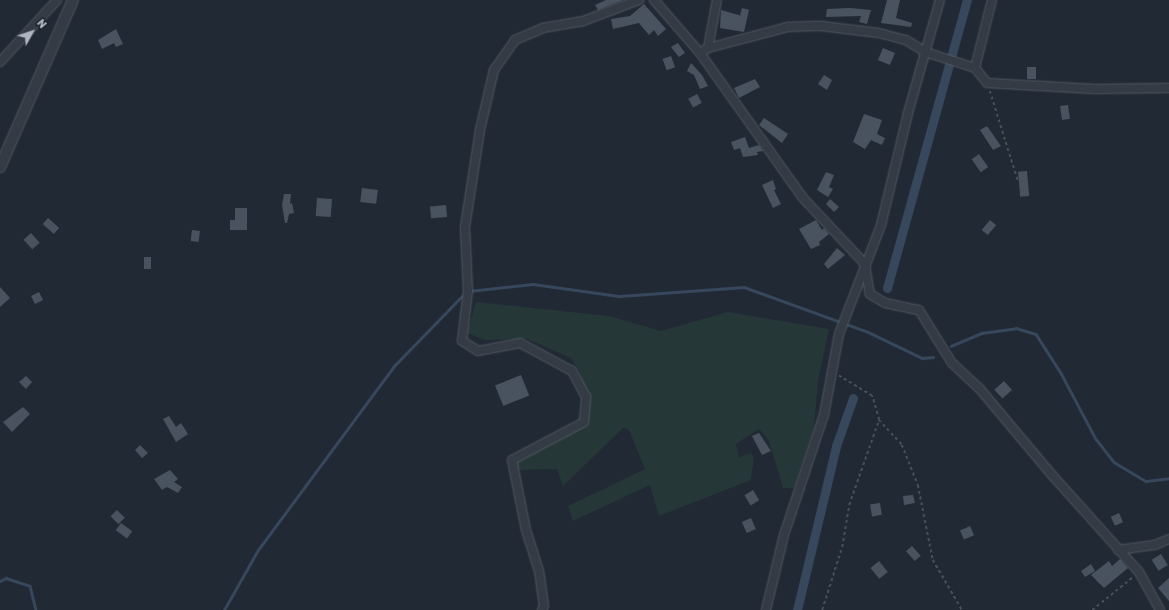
<!DOCTYPE html>
<html>
<head>
<meta charset="utf-8">
<style>
  body { margin:0 }
  #map { position:relative; width:1169px; height:610px; overflow:hidden; background:#212934; font-family:Rubik,sans-serif }
  div>[style] { position:absolute }
  [style*='--x'] { left:calc(var(--x)*1px); top:calc(var(--y)*1px); width:calc(var(--w)*1px); rotate:calc(var(--a)*1deg) }
  .green>* { inset:0; background:#253737 }
  .stream>* { height:2.5px; margin:-1.25px; padding:0 1.25px; transform-origin:1.25px; border-radius:1.25px; background:#37475c }
  .canal>* { height:9px; margin:-4.5px; padding:0 4.5px; transform-origin:4.5px; border-radius:4.5px; background:#37475c }
  .building>* { inset:0; background:#495360; transform-origin:0 0 }
  .path>* { height:1.5px; margin-top:-0.75px; transform-origin:0; background:repeating-linear-gradient(90deg,#425255 0 3px,transparent 0 6px) }
  .roads { filter:drop-shadow(0 0 1px #515963) drop-shadow(0 0 1px #515963) }
  .minor>* { height:8px; margin:-4px; padding:0 4px; transform-origin:4px; border-radius:4px; background:#343b45 }
  .tertiary>* { height:10px; margin:-5px; padding:0 5px; transform-origin:5px; border-radius:5px; background:#343b45 }
  span { translate:-50% -50%; white-space:nowrap; text-align:center; line-height:1.15; -webkit-text-stroke:3px #192029; paint-order:stroke }
  .north { position:absolute; left:12px; top:12px; width:40px; height:40px; -webkit-text-stroke:3px #192029; paint-order:stroke; rotate:50deg; font-size:11px; font-weight:700; line-height:16px; text-align:center; color:#aeb6c2 }
  .north::after { content:''; display:block; margin:auto; width:14px; height:18px; background:#aeb6c2; clip-path:polygon(50% 0,100% 100%,50% 72%,0 100%) }
</style>
</head>
<body>
<div id="map">
  <div class="green">
    <i style="clip-path:polygon(476px 302px,609px 316px,661px 331px,728px 312px,829px 329px,818px 381px,814px 427px,794px 488px,783px 488px,769px 441px,759px 429px,736px 444px,739px 457px,751px 453px,754px 458px,751px 480px,659px 516px,650px 485px,573px 521px,568px 506px,645px 469px,629px 430px,623px 428px,563px 486px,557px 469px,516px 470px,516px 460px,586px 424px,587px 399px,579px 370px,571px 358px,527px 339px,485px 340px,467px 333px)"></i>
  </div>
  <div class="stream">
    <i style="--x:469;--y:291;--w:64;--a:-6.2"></i>
    <i style="--x:533;--y:284;--w:88;--a:7.9"></i>
    <i style="--x:620;--y:296;--w:124;--a:-4.2"></i>
    <i style="--x:744;--y:287;--w:132;--a:19.9"></i>
    <i style="--x:868;--y:332;--w:60;--a:25.7"></i>
    <i style="--x:922;--y:358;--w:11;--a:-5"></i>
    <i style="--x:951;--y:346;--w:34;--a:-23"></i>
    <i style="--x:982;--y:333;--w:34;--a:-8"></i>
    <i style="--x:1016;--y:328;--w:21;--a:17"></i>
    <i style="--x:1036;--y:334;--w:46;--a:57.3"></i>
    <i style="--x:1061;--y:373;--w:75;--a:62.1"></i>
    <i style="--x:1096;--y:439;--w:29;--a:52"></i>
    <i style="--x:1114;--y:462;--w:37;--a:31"></i>
    <i style="--x:1146;--y:481;--w:23;--a:-7"></i>
    <i style="--x:0;--y:581;--w:7;--a:-27"></i>
    <i style="--x:6;--y:578;--w:25;--a:18"></i>
    <i style="--x:30;--y:586;--w:25;--a:76"></i>
    <i style="--x:224;--y:610;--w:69;--a:-60.5"></i>
    <i style="--x:258;--y:550;--w:229;--a:-53.5"></i>
    <i style="--x:394;--y:366;--w:102;--a:-45.8"></i>
  </div>
  <div class="canal">
    <i style="--x:887;--y:288;--w:299;--a:-74.5"></i>
    <i style="--x:797;--y:610;--w:169;--a:-76.6"></i>
    <i style="--x:836;--y:446;--w:51;--a:-70.5"></i>
  </div>
  <div class="building">
    <i style="clip-path:polygon(606px 0,623px 0,598px 10px,595px 5px)"></i>
    <i style="clip-path:polygon(887px 0,900px 0,896px 18px,912px 23px,911px 27px,881px 23px)"></i>
    <i style="clip-path:polygon(644px 4px,666px 29px,658px 36px,654px 30px,649px 35px,639px 23px,613px 29px,611px 19px,630px 16px)"></i>
    <i style="clip-path:polygon(742px 8px,749px 10px,744px 32px,720px 28px,721px 10px,742px 16px,740px 15px)"></i>
    <i style="clip-path:polygon(850px 8px,871px 10px,867px 24px,859px 22px,861px 16px,826px 17px,827px 9px)"></i>
    <i style="clip-path:polygon(116px 29px,123px 44px,116px 47px,114px 43px,102px 49px,98px 40px)"></i>
    <i style="clip-path:polygon(678px 43px,685px 53px,679px 57px,671px 47px)"></i>
    <i style="left:883px;top:48px;width:13px;height:13px;rotate:23deg"></i>
    <i style="left:671px;top:56px;width:12px;height:9px;rotate:70deg"></i>
    <i style="clip-path:polygon(691px 63px,702px 75px,708px 86px,700px 89px,694px 75px,687px 71px)"></i>
    <i style="left:1027px;top:67px;width:9px;height:12px"></i>
    <i style="clip-path:polygon(824px 75px,832px 80px,827px 90px,818px 84px)"></i>
    <i style="clip-path:polygon(755px 79px,760px 87px,739px 98px,734px 88px)"></i>
    <i style="left:697px;top:94px;width:10px;height:10px;rotate:61deg"></i>
    <i style="left:1068px;top:105px;width:14px;height:8px;rotate:82deg"></i>
    <i style="clip-path:polygon(864px 114px,882px 120px,877px 134px,885px 138px,882px 145px,871px 140px,865px 149px,853px 142px)"></i>
    <i style="clip-path:polygon(764px 118px,788px 134px,782px 143px,759px 125px)"></i>
    <i style="clip-path:polygon(987px 126px,1001px 146px,993px 150px,980px 130px)"></i>
    <i style="clip-path:polygon(745px 137px,749px 148px,759px 145px,763px 151px,757px 152px,758px 155px,743px 157px,740px 148px,734px 150px,731px 142px)"></i>
    <i style="left:979px;top:154px;width:16px;height:9px;rotate:55deg"></i>
    <i style="left:1027px;top:171px;width:25px;height:9px;rotate:85deg"></i>
    <i style="clip-path:polygon(826px 172px,834px 175px,829px 187px,833px 189px,828px 197px,817px 190px)"></i>
    <i style="clip-path:polygon(773px 180px,776px 189px,774px 190px,781px 204px,773px 208px,762px 185px)"></i>
    <i style="left:362px;top:188px;width:16px;height:14px;rotate:7deg"></i>
    <i style="clip-path:polygon(284px 194px,291px 194px,290px 204px,292px 203px,294px 213px,289px 214px,287px 223px,285px 223px,282px 205px)"></i>
    <i style="left:317px;top:198px;width:15px;height:18px;rotate:4deg"></i>
    <i style="clip-path:polygon(830px 199px,839px 207px,834px 212px,826px 204px)"></i>
    <i style="left:446px;top:205px;width:12px;height:16px;rotate:85deg"></i>
    <i style="clip-path:polygon(235px 208px,247px 208px,247px 230px,230px 230px,230px 220px,235px 220px)"></i>
    <i style="left:48px;top:218px;width:15px;height:8px;rotate:42deg"></i>
    <i style="clip-path:polygon(816px 220px,822px 230px,824px 228px,829px 234px,819px 242px,820px 245px,811px 249px,799px 229px)"></i>
    <i style="left:990px;top:220px;width:8px;height:13px;rotate:40deg"></i>
    <i style="left:192px;top:230px;width:8px;height:11px;rotate:7deg"></i>
    <i style="left:31px;top:233px;width:13px;height:10px;rotate:48deg"></i>
    <i style="clip-path:polygon(837px 248px,845px 255px,828px 269px,824px 264px)"></i>
    <i style="left:144px;top:257px;width:7px;height:12px"></i>
    <i style="clip-path:polygon(0 287px,10px 298px,0 307px)"></i>
    <i style="left:39px;top:292px;width:9px;height:9px;rotate:63deg"></i>
    <i style="left:521px;top:375px;width:22px;height:28px;rotate:68deg"></i>
    <i style="clip-path:polygon(26px 376px,32px 382px,26px 389px,19px 382px)"></i>
    <i style="left:1004px;top:381px;width:12px;height:13px;rotate:48deg"></i>
    <i style="clip-path:polygon(23px 407px,30px 414px,12px 432px,3px 422px)"></i>
    <i style="clip-path:polygon(169px 416px,176px 427px,181px 423px,188px 434px,176px 442px,163px 419px)"></i>
    <i style="clip-path:polygon(759px 433px,771px 451px,762px 455px,752px 436px)"></i>
    <i style="clip-path:polygon(140px 445px,148px 453px,142px 458px,135px 450px)"></i>
    <i style="clip-path:polygon(170px 470px,178px 479px,174px 482px,182px 487px,178px 493px,167px 487px,162px 490px,154px 479px)"></i>
    <i style="left:753px;top:490px;width:12px;height:10px;rotate:59deg"></i>
    <i style="clip-path:polygon(913px 495px,915px 503px,904px 505px,903px 496px)"></i>
    <i style="left:880px;top:503px;width:12px;height:10px;rotate:81deg"></i>
    <i style="left:117px;top:510px;width:11px;height:9px;rotate:45deg"></i>
    <i style="left:1119px;top:513px;width:10px;height:9px;rotate:66deg"></i>
    <i style="left:751px;top:518px;width:12px;height:10px;rotate:66deg"></i>
    <i style="left:121px;top:523px;width:14px;height:9px;rotate:36deg"></i>
    <i style="left:970px;top:526px;width:10px;height:11px;rotate:66deg"></i>
    <i style="left:912px;top:546px;width:13px;height:8px;rotate:48deg"></i>
    <i style="left:1161px;top:554px;width:13px;height:11px;rotate:58deg"></i>
    <i style="clip-path:polygon(1120px 559px,1128px 568px,1104px 588px,1091px 575px,1109px 561px,1112px 566px)"></i>
    <i style="left:879px;top:561px;width:14px;height:11px;rotate:51deg"></i>
    <i style="clip-path:polygon(1091px 564px,1095px 571px,1085px 577px,1081px 571px)"></i>
    <i style="clip-path:polygon(1169px 578px,1169px 601px,1158px 588px)"></i>
  </div>
  <div class="path">
    <i style="--x:990;--y:91;--w:94;--a:72.7"></i>
    <i style="--x:879;--y:420;--w:34;--a:47"></i>
    <i style="--x:902;--y:445;--w:43;--a:68.2"></i>
    <i style="--x:918;--y:485;--w:76;--a:78.7"></i>
    <i style="--x:933;--y:560;--w:58;--a:59.9"></i>
    <i style="--x:822;--y:610;--w:66;--a:-72.4"></i>
    <i style="--x:842;--y:547;--w:43;--a:-80.5"></i>
    <i style="--x:849;--y:505;--w:90;--a:-70.6"></i>
    <i style="--x:879;--y:420;--w:25;--a:-106"></i>
    <i style="--x:872;--y:396;--w:39;--a:-149"></i>
    <i style="--x:1092;--y:610;--w:53;--a:-38.8"></i>
  </div>
  <div class="roads">
    <div class="minor">
      <i style="--x:654;--y:0;--w:70;--a:49"></i>
      <i style="--x:700;--y:53;--w:178;--a:54.6"></i>
      <i style="--x:803;--y:198;--w:91;--a:46.8"></i>
      <i style="--x:865;--y:264;--w:30;--a:81"></i>
      <i style="--x:870;--y:294;--w:17;--a:31"></i>
      <i style="--x:885;--y:303;--w:35;--a:12"></i>
      <i style="--x:919;--y:310;--w:62;--a:58.1"></i>
      <i style="--x:952;--y:363;--w:37;--a:43"></i>
      <i style="--x:979;--y:388;--w:114;--a:50"></i>
      <i style="--x:1052;--y:475;--w:130;--a:48.1"></i>
      <i style="--x:1139;--y:572;--w:43;--a:61.1"></i>
      <i style="--x:708;--y:48;--w:49;--a:-79.4"></i>
      <i style="--x:700;--y:53;--w:9;--a:-32"></i>
      <i style="--x:708;--y:48;--w:83;--a:-14.7"></i>
      <i style="--x:788;--y:27;--w:33;--a:-2"></i>
      <i style="--x:821;--y:26;--w:58;--a:6.9"></i>
      <i style="--x:879;--y:33;--w:28;--a:15"></i>
      <i style="--x:906;--y:40;--w:22;--a:32"></i>
      <i style="--x:925;--y:52;--w:52;--a:17.7"></i>
      <i style="--x:975;--y:68;--w:19;--a:51"></i>
      <i style="--x:987;--y:83;--w:108;--a:3.2"></i>
      <i style="--x:1095;--y:89;--w:74;--a:-0.8"></i>
      <i style="--x:0;--y:62;--w:84;--a:-47.4"></i>
      <i style="--x:975;--y:68;--w:70;--a:-76"></i>
      <i style="--x:1118;--y:550;--w:37;--a:-8"></i>
      <i style="--x:1155;--y:545;--w:15;--a:-23"></i>
      <i style="--x:542;--y:610;--w:4;--a:-63"></i>
      <i style="--x:544;--y:606;--w:35;--a:-98"></i>
      <i style="--x:539;--y:571;--w:43;--a:-107.6"></i>
      <i style="--x:526;--y:530;--w:71;--a:-101.3"></i>
      <i style="--x:512;--y:460;--w:81;--a:-27.8"></i>
      <i style="--x:584;--y:422;--w:25;--a:-85"></i>
      <i style="--x:586;--y:397;--w:30;--a:-118"></i>
      <i style="--x:572;--y:371;--w:59;--a:-151.7"></i>
      <i style="--x:520;--y:343;--w:43;--a:169.2"></i>
      <i style="--x:478;--y:351;--w:19;--a:-148"></i>
      <i style="--x:462;--y:341;--w:50;--a:-83.2"></i>
      <i style="--x:468;--y:291;--w:64;--a:-92.7"></i>
      <i style="--x:465;--y:227;--w:98;--a:-81.2"></i>
      <i style="--x:480;--y:130;--w:62;--a:-76.9"></i>
      <i style="--x:494;--y:70;--w:37;--a:-55"></i>
      <i style="--x:515;--y:40;--w:30;--a:-23"></i>
      <i style="--x:543;--y:28;--w:41;--a:-9.9"></i>
      <i style="--x:583;--y:21;--w:60;--a:-20.6"></i>
      <i style="--x:766;--y:610;--w:77;--a:-76.5"></i>
      <i style="--x:784;--y:535;--w:126;--a:-71.6"></i>
      <i style="--x:824;--y:415;--w:82;--a:-79.5"></i>
      <i style="--x:839;--y:334;--w:117;--a:-68.9"></i>
      <i style="--x:881;--y:225;--w:115;--a:-76.4"></i>
      <i style="--x:908;--y:113;--w:117;--a:-74.2"></i>
    </div>
    <div class="tertiary">
      <i style="--x:0;--y:167;--w:182;--a:-66.4"></i>
    </div>
  </div>
  <div class="north">N</div>
</div>
</body>
</html>
